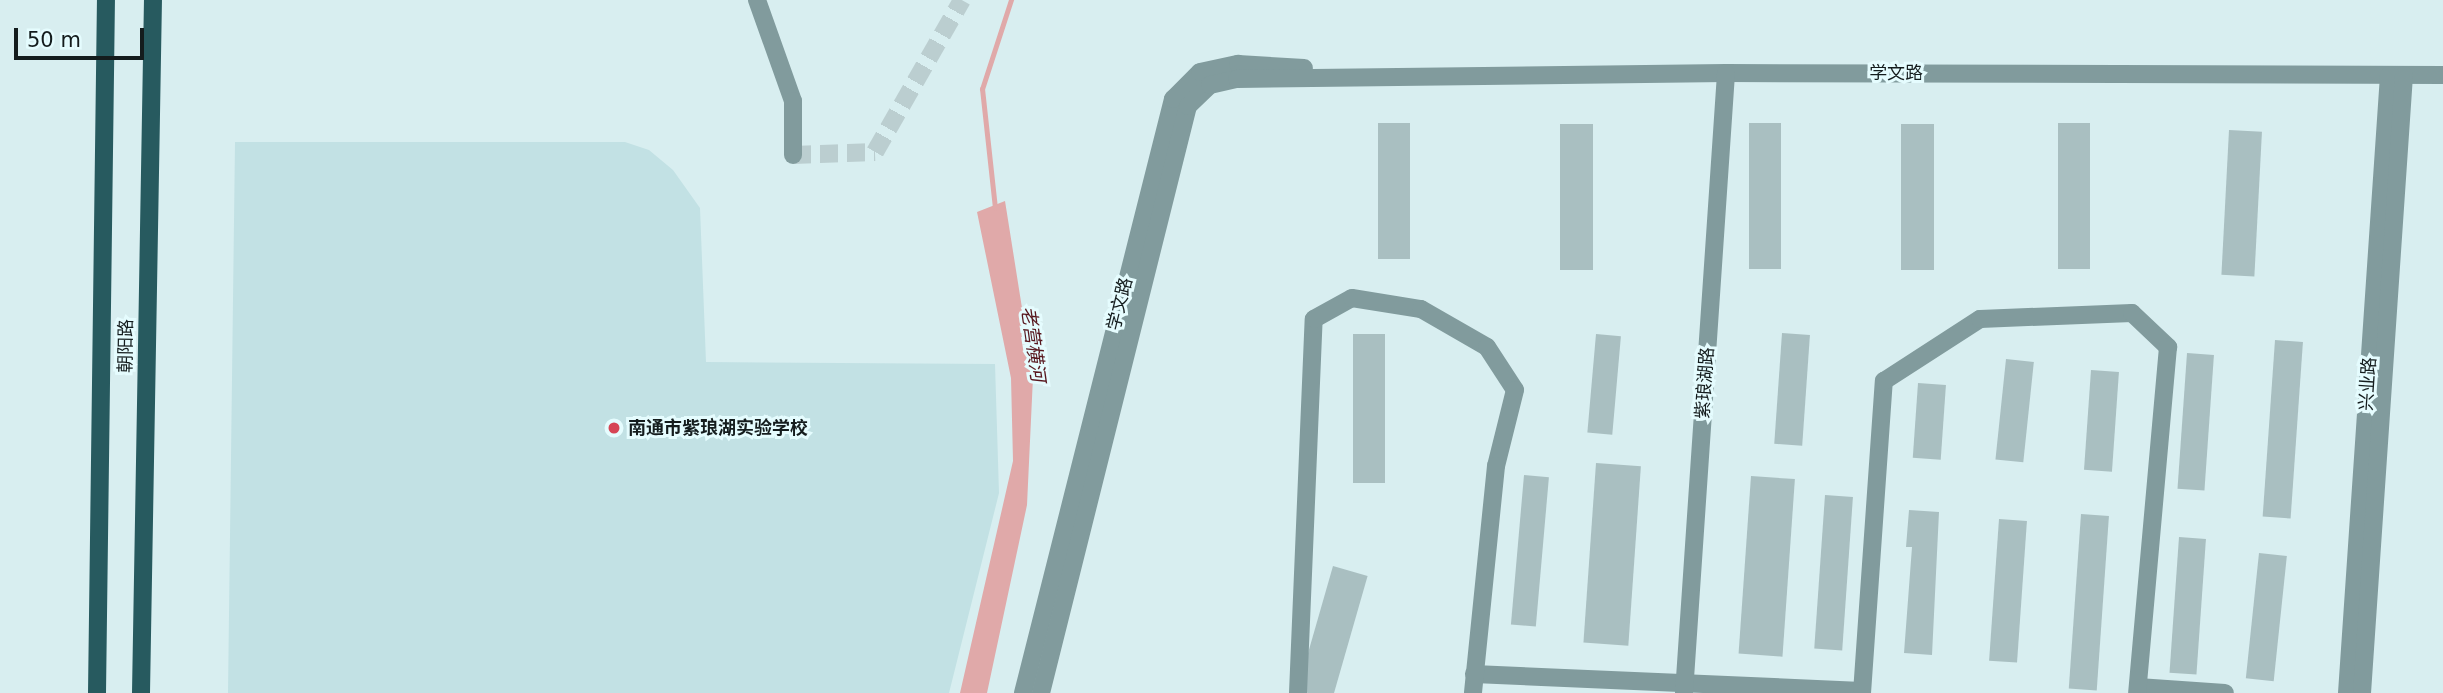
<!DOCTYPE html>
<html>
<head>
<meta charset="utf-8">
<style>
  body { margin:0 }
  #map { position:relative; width:2443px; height:693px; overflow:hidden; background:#d8eef0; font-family:"DejaVu Sans","Noto Sans SC",sans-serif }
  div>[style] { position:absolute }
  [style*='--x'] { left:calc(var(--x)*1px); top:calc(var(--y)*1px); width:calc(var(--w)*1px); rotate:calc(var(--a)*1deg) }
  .built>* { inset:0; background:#c2e1e4 }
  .water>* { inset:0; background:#e0a9a9 }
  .stream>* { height:5px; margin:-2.5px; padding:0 2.5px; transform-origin:2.5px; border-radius:2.5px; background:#e0a9a9 }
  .building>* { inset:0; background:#a9bfc1; transform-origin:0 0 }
  .minor-tunnel>* { height:18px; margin-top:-9px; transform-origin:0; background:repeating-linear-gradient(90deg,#bbced0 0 18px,transparent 0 27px) }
  .minor>* { height:18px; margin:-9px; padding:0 9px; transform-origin:9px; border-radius:9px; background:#819b9d }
  .major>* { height:18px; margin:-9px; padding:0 9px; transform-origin:9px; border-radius:9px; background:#275a5f }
  .dots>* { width:19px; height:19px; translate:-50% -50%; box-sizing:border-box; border:4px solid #e5fcfe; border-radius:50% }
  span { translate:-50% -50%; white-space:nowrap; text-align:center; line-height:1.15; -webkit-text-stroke:6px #e5fcfe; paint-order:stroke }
  .street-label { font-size:18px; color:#141c1d }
  .poi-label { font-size:18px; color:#141c1d; font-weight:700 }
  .left { translate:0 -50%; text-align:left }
  .water-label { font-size:19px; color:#58171e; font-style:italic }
  .scale { position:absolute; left:14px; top:28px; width:130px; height:32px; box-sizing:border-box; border:4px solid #141c1d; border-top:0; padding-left:9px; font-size:21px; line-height:24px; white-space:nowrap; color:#141c1d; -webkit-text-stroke:5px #e5fcfe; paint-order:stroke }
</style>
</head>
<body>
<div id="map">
  <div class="built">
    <i style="clip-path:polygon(235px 142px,625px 142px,649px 150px,673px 170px,700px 208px,706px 362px,995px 364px,999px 493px,949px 693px,228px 693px)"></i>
  </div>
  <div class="water">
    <i style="clip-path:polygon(1005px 201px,1033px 377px,1027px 505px,987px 693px,960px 693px,1013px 461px,1011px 378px,977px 212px)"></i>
  </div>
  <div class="stream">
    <i style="--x:995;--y:208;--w:120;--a:-96.2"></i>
    <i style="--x:982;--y:89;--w:94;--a:-72"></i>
  </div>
  <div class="building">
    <i style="left:1378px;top:123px;width:32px;height:136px"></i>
    <i style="left:1749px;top:123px;width:32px;height:146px"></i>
    <i style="left:2058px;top:123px;width:32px;height:146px"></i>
    <i style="left:1560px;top:124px;width:33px;height:146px"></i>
    <i style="left:1901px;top:124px;width:33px;height:146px"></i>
    <i style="left:2229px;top:130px;width:33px;height:145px;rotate:3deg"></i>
    <i style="left:1782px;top:333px;width:28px;height:111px;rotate:4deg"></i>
    <i style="left:1353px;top:334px;width:32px;height:149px"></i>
    <i style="left:1596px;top:334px;width:25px;height:99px;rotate:5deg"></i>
    <i style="left:2275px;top:340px;width:28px;height:177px;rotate:4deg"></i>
    <i style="left:2187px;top:353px;width:27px;height:136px;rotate:4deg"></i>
    <i style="left:2006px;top:359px;width:28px;height:101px;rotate:6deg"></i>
    <i style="left:2091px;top:370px;width:28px;height:100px;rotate:4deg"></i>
    <i style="left:1918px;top:383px;width:28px;height:75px;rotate:4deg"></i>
    <i style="left:1596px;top:463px;width:45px;height:180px;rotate:4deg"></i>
    <i style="left:1524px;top:475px;width:25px;height:150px;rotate:5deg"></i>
    <i style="left:1751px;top:476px;width:44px;height:178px;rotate:4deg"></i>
    <i style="left:1825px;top:495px;width:28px;height:154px;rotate:4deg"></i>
    <i style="clip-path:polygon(1909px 510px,1939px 512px,1932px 655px,1904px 653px,1912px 547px,1906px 547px)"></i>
    <i style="left:2081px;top:514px;width:28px;height:175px;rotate:4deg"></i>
    <i style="left:1999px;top:519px;width:28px;height:142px;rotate:4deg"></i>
    <i style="left:2179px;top:537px;width:27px;height:136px;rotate:4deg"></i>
    <i style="left:2259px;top:553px;width:28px;height:126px;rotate:6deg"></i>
    <i style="left:1333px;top:566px;width:36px;height:129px;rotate:16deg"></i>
  </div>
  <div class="minor-tunnel">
    <i style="--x:793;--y:155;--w:82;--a:-2.1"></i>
    <i style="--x:875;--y:152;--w:175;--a:-60.2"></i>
  </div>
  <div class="minor">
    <i style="--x:757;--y:0;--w:107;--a:70.4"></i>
    <i style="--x:793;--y:101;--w:54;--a:90"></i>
    <i style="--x:1474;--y:674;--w:388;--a:2.5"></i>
    <i style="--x:2138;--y:687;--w:87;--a:3.9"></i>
    <i style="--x:1023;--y:693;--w:613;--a:-75.83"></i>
    <i style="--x:1173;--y:99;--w:38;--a:-45"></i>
    <i style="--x:1200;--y:72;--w:39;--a:-12"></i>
    <i style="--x:1238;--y:64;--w:66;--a:3.5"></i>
    <i style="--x:1041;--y:693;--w:605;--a:-75.94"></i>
    <i style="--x:1188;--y:106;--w:30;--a:-44"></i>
    <i style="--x:1210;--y:85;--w:28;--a:-13"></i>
    <i style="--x:1237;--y:79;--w:489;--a:-0.7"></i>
    <i style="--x:1726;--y:73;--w:717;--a:0.16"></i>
    <i style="--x:1298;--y:693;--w:374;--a:-87.6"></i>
    <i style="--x:1314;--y:319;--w:43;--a:-28.9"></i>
    <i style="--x:1352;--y:298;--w:70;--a:9.1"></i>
    <i style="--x:1421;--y:309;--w:76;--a:29.9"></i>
    <i style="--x:1487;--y:347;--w:51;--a:56.9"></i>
    <i style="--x:1515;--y:390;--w:78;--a:104"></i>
    <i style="--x:1496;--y:466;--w:228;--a:95.8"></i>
    <i style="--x:1684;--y:693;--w:621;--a:-86.12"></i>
    <i style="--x:1862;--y:693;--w:313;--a:-86"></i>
    <i style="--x:1884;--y:381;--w:114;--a:-32.9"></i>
    <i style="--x:1980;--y:319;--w:152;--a:-2.3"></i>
    <i style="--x:2132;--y:313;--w:50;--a:43.4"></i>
    <i style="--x:2168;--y:347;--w:347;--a:95.1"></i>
    <i style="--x:2347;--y:693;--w:619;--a:-86.11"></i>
    <i style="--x:2362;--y:693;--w:619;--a:-86.11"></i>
  </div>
  <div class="major">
    <i style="--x:97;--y:693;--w:693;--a:-89.26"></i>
    <i style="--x:141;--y:693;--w:693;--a:-89.01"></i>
  </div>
  <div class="dots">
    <i style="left:614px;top:428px;background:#d64555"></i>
  </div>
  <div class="street-label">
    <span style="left:1896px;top:73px">学文路</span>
    <span style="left:1120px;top:304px;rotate:-76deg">学文路</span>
    <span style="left:126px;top:346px;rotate:-89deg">朝阳路</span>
    <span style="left:1705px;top:383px;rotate:-86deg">紫琅湖路</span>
    <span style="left:2368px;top:384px;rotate:-86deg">兴业路</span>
  </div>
  <div class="poi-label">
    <span class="left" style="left:628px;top:428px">南通市紫琅湖实验学校</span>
  </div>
  <div class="water-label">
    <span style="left:1033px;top:344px;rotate:82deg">老营横河</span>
  </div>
  <div class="scale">50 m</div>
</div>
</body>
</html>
